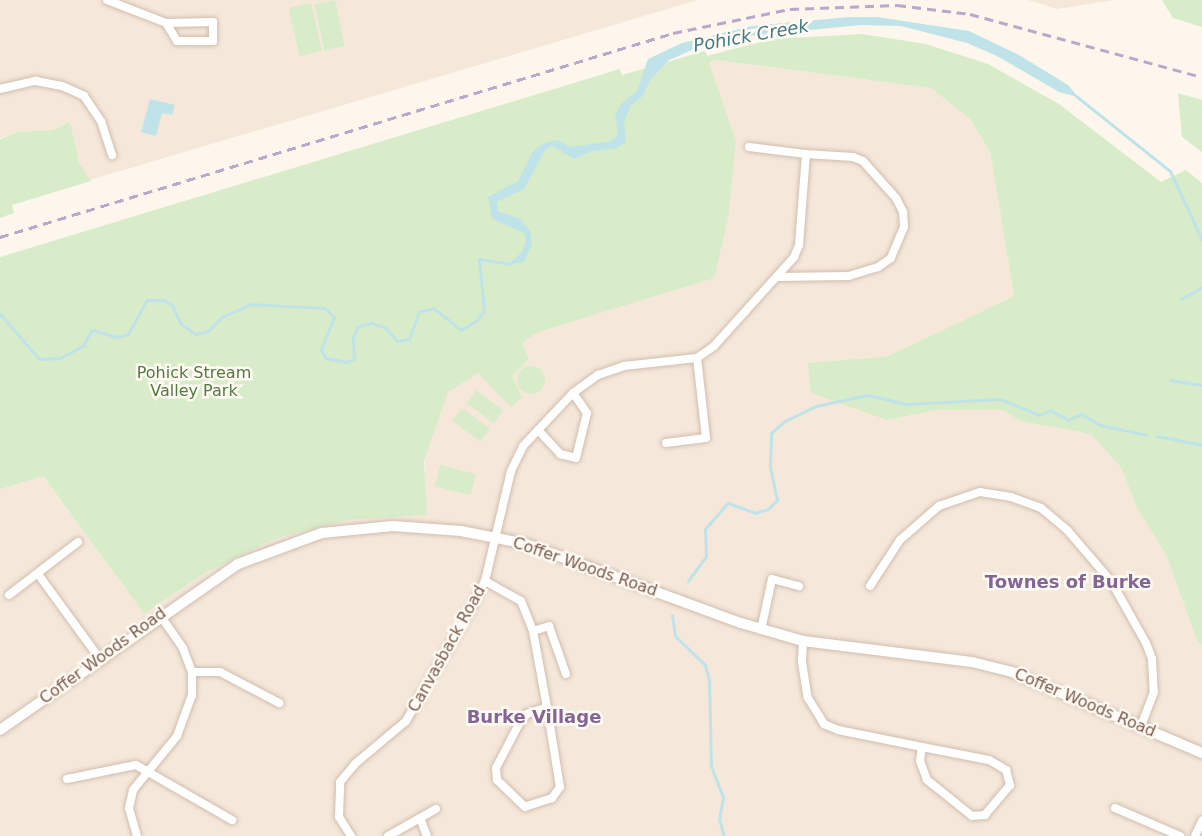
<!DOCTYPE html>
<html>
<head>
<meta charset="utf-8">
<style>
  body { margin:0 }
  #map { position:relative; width:1202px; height:836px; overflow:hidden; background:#fdf6ec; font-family:"DejaVu Sans",sans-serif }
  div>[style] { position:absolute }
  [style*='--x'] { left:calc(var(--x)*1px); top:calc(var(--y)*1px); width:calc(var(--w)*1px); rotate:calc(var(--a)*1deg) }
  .residential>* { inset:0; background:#f5e8da }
  .green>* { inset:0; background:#d8ecc9; transform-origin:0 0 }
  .round { border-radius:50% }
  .water>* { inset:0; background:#bfe3e8 }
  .stream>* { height:3px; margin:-1.5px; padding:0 1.5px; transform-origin:1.5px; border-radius:1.5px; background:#bfe3e8 }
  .roads { filter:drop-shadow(0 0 2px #d1beb0) drop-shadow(0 0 2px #d1beb0) }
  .street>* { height:8px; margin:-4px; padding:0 4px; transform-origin:4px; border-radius:4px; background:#fff }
  .secondary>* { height:10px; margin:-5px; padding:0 5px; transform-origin:5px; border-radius:5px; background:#fff }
  .rail>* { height:3px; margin-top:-1.5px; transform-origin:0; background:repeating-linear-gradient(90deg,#b9a8c9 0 9px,transparent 0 15px) }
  span { translate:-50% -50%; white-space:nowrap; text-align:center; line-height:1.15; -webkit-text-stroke:5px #fffaf3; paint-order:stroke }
  .park-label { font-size:16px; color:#537a41 }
  .street-label { font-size:16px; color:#7a5c4d }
  .water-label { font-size:18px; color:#437c86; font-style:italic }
  .neighbourhood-label { font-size:18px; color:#846695; font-weight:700 }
</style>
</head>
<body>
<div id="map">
  <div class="residential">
    <i style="clip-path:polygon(0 0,698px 0,90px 180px,53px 130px,17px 132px,0 138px)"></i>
    <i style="clip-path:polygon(1028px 0,1115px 0,1057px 9px)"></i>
    <i style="clip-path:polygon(716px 60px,931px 88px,970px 119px,990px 152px,1014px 296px,888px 356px,808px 363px,887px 420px,938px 410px,1002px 410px,1023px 422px,1091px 434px,1122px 469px,1136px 506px,1167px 557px,1197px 641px,1202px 645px,1202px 836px,0 836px,0 475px,42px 475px,144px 614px,205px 573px,274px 539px,350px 520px,426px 515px,424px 439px,455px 347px,511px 407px,512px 376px,529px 359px,507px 318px,678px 80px)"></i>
  </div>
  <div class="green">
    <i style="left:335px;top:0;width:47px;height:21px;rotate:78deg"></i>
    <i style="clip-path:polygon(1162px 0,1202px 0,1202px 27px,1173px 18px)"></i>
    <i style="left:311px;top:3px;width:49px;height:23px;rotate:77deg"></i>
    <i style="clip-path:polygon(862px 34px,926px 44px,988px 64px,1059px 104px,1161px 182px,1186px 170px,1202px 183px,1202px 645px,1197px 641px,1167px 557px,1136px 506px,1122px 469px,1091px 434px,1023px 422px,1002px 410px,938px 410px,887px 420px,811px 393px,808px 363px,888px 356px,1014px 296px,990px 152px,970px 119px,931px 88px,716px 60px,709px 63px,736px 141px,728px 219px,714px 278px,538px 332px,522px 343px,529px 359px,512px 376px,522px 398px,511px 407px,478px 373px,448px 392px,424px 461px,427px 515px,349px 520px,274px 539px,205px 573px,144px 614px,43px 476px,0 489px,0 257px,620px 69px,622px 75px,705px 51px,707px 56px,772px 39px)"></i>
    <i style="clip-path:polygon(1178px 93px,1202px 100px,1202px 152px,1182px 137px)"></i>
    <i style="clip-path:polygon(70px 122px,79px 163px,91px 181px,12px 205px,14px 213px,0 218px,0 139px,17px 132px,53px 130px)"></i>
    <i class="round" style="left:517px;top:366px;width:28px;height:28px"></i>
    <i style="left:476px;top:390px;width:34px;height:16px;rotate:37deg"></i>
    <i style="left:462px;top:408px;width:35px;height:16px;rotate:37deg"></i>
    <i style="left:440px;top:465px;width:37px;height:22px;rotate:14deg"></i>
  </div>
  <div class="water">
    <i style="clip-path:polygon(849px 17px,877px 17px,969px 31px,1019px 55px,1068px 85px,1078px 97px,1059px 92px,997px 56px,967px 43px,901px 26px,861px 25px,750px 36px,699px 47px,669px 60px,650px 80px,643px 96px,631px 105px,624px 122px,626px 142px,617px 148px,593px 151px,574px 159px,552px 146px,545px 150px,524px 189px,497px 202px,498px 211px,520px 219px,530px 231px,532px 244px,524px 262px,509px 264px,521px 253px,526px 241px,524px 233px,492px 219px,488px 197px,518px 181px,533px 151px,543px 143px,558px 140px,570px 147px,611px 141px,618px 135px,615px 115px,621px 104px,637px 91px,648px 59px,682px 43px,752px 26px)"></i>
    <i style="clip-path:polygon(150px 99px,175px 105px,172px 115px,162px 113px,156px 136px,141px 132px)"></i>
  </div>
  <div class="stream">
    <i style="--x:1076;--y:96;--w:120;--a:38.6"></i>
    <i style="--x:1170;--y:171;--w:76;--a:65.1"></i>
    <i style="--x:1181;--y:299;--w:24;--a:-30"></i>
    <i style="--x:0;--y:314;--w:60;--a:49.1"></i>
    <i style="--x:39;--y:359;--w:21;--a:-3"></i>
    <i style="--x:60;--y:358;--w:26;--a:-28"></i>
    <i style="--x:83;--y:346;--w:18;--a:-61"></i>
    <i style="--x:92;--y:330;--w:25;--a:16"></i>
    <i style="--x:116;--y:337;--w:12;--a:-14"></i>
    <i style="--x:128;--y:334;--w:39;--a:-61"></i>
    <i style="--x:147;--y:300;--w:17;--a:0"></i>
    <i style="--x:164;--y:300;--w:9;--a:32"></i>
    <i style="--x:172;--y:305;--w:20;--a:66"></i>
    <i style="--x:180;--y:323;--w:19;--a:36"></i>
    <i style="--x:195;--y:334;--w:13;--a:-13"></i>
    <i style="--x:208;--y:331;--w:20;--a:-45"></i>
    <i style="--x:222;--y:317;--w:32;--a:-24"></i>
    <i style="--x:251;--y:304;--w:74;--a:3.1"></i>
    <i style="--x:325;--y:308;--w:13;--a:45"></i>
    <i style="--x:334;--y:317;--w:35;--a:112"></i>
    <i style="--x:321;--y:350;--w:9;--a:58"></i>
    <i style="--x:326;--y:358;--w:20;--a:11"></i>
    <i style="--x:346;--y:362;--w:9;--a:-21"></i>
    <i style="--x:354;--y:359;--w:22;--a:-93"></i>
    <i style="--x:353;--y:337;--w:11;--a:-68"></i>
    <i style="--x:357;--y:327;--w:15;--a:-16"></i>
    <i style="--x:371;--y:323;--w:16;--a:18"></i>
    <i style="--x:386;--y:328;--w:17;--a:50"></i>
    <i style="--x:397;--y:341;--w:12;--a:-9"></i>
    <i style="--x:409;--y:339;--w:29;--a:-70"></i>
    <i style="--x:419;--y:312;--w:15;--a:-16"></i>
    <i style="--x:433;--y:308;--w:36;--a:38"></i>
    <i style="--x:461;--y:330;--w:17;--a:-31"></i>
    <i style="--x:476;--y:321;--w:13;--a:-51"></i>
    <i style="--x:484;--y:311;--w:52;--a:-95.5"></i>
    <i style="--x:479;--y:259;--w:32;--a:9"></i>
    <i style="--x:1170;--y:380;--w:32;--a:9"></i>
    <i style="--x:1157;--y:436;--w:46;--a:11.3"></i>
    <i style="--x:688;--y:581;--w:31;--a:-54"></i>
    <i style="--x:706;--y:556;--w:27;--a:-92"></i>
    <i style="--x:705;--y:529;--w:35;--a:-49"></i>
    <i style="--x:728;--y:503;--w:29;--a:20"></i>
    <i style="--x:755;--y:513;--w:14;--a:-17"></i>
    <i style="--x:768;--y:509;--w:13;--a:-45"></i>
    <i style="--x:777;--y:500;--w:35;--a:-102"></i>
    <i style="--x:770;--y:466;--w:33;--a:-88"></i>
    <i style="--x:771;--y:433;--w:18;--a:-41"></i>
    <i style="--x:785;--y:421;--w:34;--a:-26"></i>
    <i style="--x:816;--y:406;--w:52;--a:-12.2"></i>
    <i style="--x:867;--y:395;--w:40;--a:13"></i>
    <i style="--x:906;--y:404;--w:94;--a:-3"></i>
    <i style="--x:1000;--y:399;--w:42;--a:22.3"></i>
    <i style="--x:1039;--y:415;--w:12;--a:-24"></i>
    <i style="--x:1050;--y:410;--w:21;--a:29"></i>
    <i style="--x:1068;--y:420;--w:14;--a:-25"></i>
    <i style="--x:1081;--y:414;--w:22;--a:30"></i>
    <i style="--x:1100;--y:425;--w:47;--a:12.3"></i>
    <i style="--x:672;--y:615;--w:21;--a:82"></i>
    <i style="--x:675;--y:636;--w:42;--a:44"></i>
    <i style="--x:705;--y:665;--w:16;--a:75"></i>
    <i style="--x:709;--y:680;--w:86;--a:88.7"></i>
    <i style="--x:711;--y:766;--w:33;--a:69"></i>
    <i style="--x:723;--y:797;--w:22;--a:100"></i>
    <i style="--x:719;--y:819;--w:18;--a:74"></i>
  </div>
  <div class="roads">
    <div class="street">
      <i style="--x:107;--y:0;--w:63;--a:21.3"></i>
      <i style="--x:166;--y:23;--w:47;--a:-1.2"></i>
      <i style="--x:213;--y:22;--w:19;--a:90"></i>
      <i style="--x:213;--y:41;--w:36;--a:180"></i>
      <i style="--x:177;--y:41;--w:21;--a:-121"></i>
      <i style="--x:0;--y:89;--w:37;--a:-13"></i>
      <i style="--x:36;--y:81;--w:26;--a:11"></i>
      <i style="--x:62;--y:86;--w:24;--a:24"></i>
      <i style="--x:84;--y:96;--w:30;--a:56"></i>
      <i style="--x:101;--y:121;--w:36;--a:72"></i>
      <i style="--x:749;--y:147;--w:57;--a:7"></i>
      <i style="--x:538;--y:430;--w:33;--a:47"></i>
      <i style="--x:560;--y:454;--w:16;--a:14"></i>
      <i style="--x:576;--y:458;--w:46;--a:-76.3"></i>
      <i style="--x:587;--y:413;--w:24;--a:-125"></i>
      <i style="--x:666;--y:443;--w:40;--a:-7.1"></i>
      <i style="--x:706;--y:438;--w:81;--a:-96.4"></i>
      <i style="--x:38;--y:574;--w:105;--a:53.9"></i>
      <i style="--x:485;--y:581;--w:41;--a:29.1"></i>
      <i style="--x:521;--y:601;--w:32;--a:68"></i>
      <i style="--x:533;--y:631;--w:77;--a:79.6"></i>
      <i style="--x:547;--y:707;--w:81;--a:80.8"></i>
      <i style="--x:560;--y:787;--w:14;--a:126"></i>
      <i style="--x:552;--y:798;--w:28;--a:162"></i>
      <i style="--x:525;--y:807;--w:39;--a:-136"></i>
      <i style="--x:497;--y:780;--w:12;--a:-95"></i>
      <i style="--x:496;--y:768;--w:52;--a:-62.4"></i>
      <i style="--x:520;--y:722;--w:11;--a:-49"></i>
      <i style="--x:527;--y:714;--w:21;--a:-19"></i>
      <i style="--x:870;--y:586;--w:55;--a:-56.9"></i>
      <i style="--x:900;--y:540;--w:52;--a:-41.1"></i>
      <i style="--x:939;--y:506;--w:43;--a:-18.9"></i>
      <i style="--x:980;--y:492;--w:31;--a:9"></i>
      <i style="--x:1011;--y:497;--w:32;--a:20"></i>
      <i style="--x:1041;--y:508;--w:35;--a:40"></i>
      <i style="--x:1068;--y:531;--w:66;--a:49.3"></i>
      <i style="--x:1111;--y:581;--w:71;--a:60.6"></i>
      <i style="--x:1146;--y:643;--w:17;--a:69"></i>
      <i style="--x:1152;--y:659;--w:33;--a:87"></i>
      <i style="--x:1154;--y:692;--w:36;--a:111"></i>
      <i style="--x:9;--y:595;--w:87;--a:-37.5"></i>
      <i style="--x:761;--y:630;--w:52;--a:-77.8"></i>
      <i style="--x:772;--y:579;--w:28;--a:15"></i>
      <i style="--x:533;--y:631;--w:17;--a:-17"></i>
      <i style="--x:549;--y:626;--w:51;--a:70.5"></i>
      <i style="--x:803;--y:641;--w:21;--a:93"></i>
      <i style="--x:802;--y:662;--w:36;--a:81"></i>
      <i style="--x:808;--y:698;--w:31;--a:58"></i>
      <i style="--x:824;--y:724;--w:15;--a:23"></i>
      <i style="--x:838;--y:730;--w:86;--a:11.4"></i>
      <i style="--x:922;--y:747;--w:68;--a:11"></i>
      <i style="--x:989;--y:760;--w:20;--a:30"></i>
      <i style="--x:1006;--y:770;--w:16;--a:75"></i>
      <i style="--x:1010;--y:785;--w:39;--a:130"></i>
      <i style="--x:985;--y:815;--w:13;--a:176"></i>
      <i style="--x:972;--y:816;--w:58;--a:-141.3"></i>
      <i style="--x:927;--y:780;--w:20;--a:-110"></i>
      <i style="--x:920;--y:761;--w:14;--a:-82"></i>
      <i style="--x:192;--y:672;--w:28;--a:0"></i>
      <i style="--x:220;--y:672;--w:67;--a:27.7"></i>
      <i style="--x:67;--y:779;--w:70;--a:-11.5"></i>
      <i style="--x:136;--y:765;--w:111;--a:29.8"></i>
      <i style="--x:1115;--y:808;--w:71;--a:23.3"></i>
      <i style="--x:420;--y:818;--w:19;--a:69"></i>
      <i style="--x:137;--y:836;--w:29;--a:-106"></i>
      <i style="--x:129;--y:808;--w:18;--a:-77"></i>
      <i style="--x:133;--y:790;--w:70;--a:-50.8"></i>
      <i style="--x:177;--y:736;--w:44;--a:-69.9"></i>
      <i style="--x:192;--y:695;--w:23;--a:-90"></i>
      <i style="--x:192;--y:672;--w:26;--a:-111"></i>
      <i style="--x:183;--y:648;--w:40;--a:-124.9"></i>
      <i style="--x:351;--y:836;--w:22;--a:-122"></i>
      <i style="--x:339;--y:817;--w:35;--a:-88"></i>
      <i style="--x:340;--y:782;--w:25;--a:-50"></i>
      <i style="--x:356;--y:763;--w:65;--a:-40"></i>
      <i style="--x:406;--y:721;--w:126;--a:-60"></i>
      <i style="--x:469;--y:612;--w:35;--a:-63"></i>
      <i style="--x:485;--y:581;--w:113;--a:-76.7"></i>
      <i style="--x:511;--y:471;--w:28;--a:-64"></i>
      <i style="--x:523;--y:446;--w:73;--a:-46.7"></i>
      <i style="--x:573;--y:393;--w:31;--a:-36"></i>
      <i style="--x:598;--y:375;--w:28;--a:-19"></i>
      <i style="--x:624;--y:366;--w:73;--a:-6.3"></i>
      <i style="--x:697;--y:358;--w:21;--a:-35"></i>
      <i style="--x:714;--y:346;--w:120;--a:-48"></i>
      <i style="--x:794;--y:257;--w:13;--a:-67"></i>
      <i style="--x:799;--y:245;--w:91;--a:-85.6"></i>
      <i style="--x:806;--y:154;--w:47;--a:3.7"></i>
      <i style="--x:853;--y:157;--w:11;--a:22"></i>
      <i style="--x:863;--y:161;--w:50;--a:48.3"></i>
      <i style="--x:896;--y:198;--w:16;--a:63"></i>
      <i style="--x:903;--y:212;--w:15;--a:86"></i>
      <i style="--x:904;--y:227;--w:34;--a:113"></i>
      <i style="--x:891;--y:258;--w:16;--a:145"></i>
      <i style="--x:878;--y:267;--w:30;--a:163"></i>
      <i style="--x:849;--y:276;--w:72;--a:179.2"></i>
      <i style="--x:388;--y:836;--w:55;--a:-29.4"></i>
      <i style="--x:1195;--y:836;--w:17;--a:-65"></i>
    </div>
    <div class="secondary">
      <i style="--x:0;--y:730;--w:290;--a:-34.9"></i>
      <i style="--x:238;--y:564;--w:90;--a:-20.3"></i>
      <i style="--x:322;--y:533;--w:71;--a:-5.6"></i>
      <i style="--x:393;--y:526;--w:68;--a:4.2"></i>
      <i style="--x:461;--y:531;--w:66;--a:11.3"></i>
      <i style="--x:526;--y:544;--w:229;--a:20.2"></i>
      <i style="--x:741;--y:623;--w:65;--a:16.2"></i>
      <i style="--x:803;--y:641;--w:170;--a:7.1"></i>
      <i style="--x:972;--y:662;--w:41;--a:14"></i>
      <i style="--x:1012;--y:672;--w:207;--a:23.1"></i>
    </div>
  </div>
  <div class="rail">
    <i style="--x:0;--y:237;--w:703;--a:-16.86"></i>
    <i style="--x:673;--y:33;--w:119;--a:-11.6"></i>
    <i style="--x:790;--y:9;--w:107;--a:-2.1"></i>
    <i style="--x:897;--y:5;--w:74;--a:7"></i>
    <i style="--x:970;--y:14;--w:240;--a:15.2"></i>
  </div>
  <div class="park-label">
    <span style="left:194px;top:382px">Pohick Stream<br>Valley Park</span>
  </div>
  <div class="street-label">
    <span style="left:585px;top:567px;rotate:19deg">Coffer Woods Road</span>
    <span style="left:447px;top:649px;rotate:-61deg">Canvasback Road</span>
    <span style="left:103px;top:656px;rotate:-36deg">Coffer Woods Road</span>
    <span style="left:1085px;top:703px;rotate:23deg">Coffer Woods Road</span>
  </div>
  <div class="water-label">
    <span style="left:751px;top:36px;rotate:-10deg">Pohick Creek</span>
  </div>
  <div class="neighbourhood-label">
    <span style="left:1068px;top:582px">Townes of Burke</span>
    <span style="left:534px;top:717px">Burke Village</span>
  </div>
</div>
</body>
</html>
